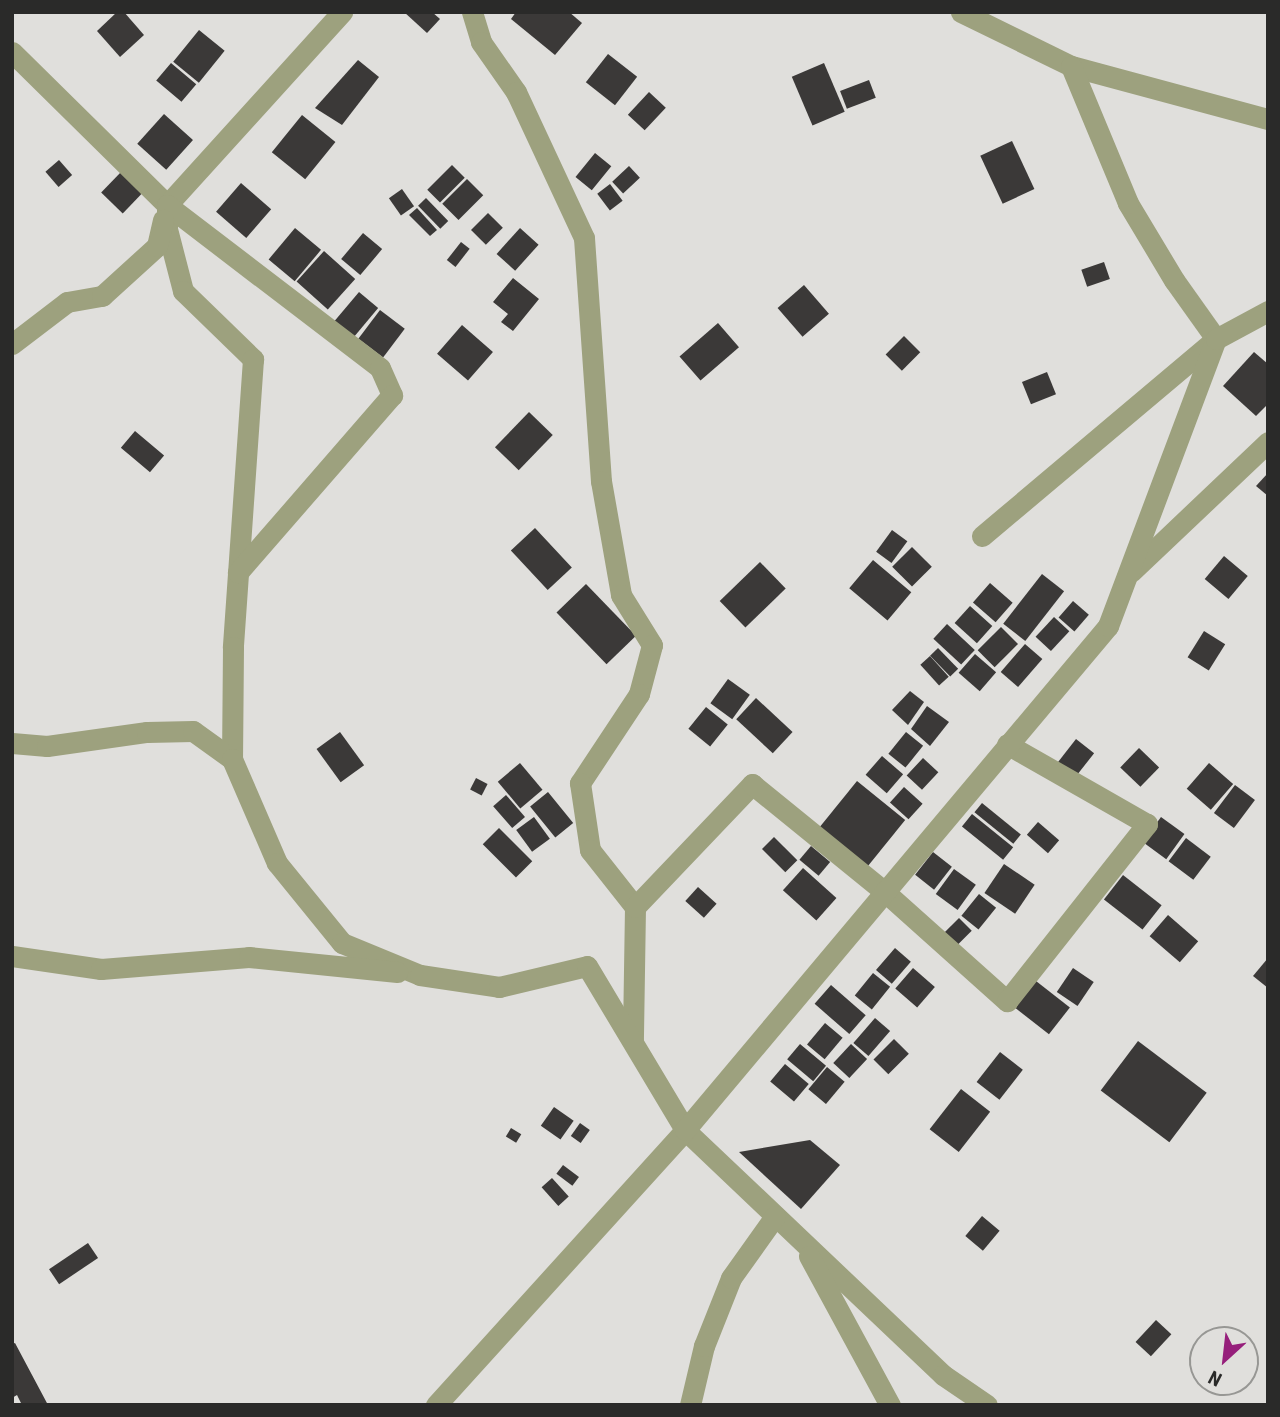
<!DOCTYPE html>
<html>
<head>
<meta charset="utf-8">
<style>
  body { margin:0 }
  #map { position:relative; width:1280px; height:1417px; overflow:hidden; background:#e0dfdc; font-family:"Roboto Condensed",sans-serif }
  div>[style] { position:absolute }
  [style*='--x'] { left:calc(var(--x)*1px); top:calc(var(--y)*1px); width:calc(var(--w)*1px); rotate:calc(var(--a)*1deg) }
  .building>* { inset:0; background:#3b3938; transform-origin:0 0 }
  .minor>* { height:21px; margin:-10.5px; padding:0 10.5px; transform-origin:10.5px; border-radius:10.5px; background:#9da17e }
  span { translate:-50% -50%; white-space:nowrap; text-align:center; line-height:1.15; -webkit-text-stroke:7px #e0dfdc; paint-order:stroke }
  .frame { position:absolute; inset:0; border:14px solid #2a2a29; pointer-events:none }
  .north { position:absolute; left:1189px; top:1326px; width:70px; height:70px; box-sizing:border-box; background:#e0dfdc; border:2px solid #979794; border-radius:50%; rotate:207deg; font-size:19px; font-weight:700; line-height:28px; text-align:center; color:#2a2a29 }
  .north::after { content:''; display:block; margin:auto; width:24px; height:32px; background:#961f7b; clip-path:polygon(50% 0,100% 100%,50% 72%,0 100%) }
</style>
</head>
<body>
<div id="map">
  <div class="building">
    <i style="clip-path:polygon(117px 12px,124px 12px,144px 35px,120px 57px,97px 31px)"></i>
    <i style="clip-path:polygon(404px 12px,432px 12px,440px 19px,427px 33px)"></i>
    <i style="clip-path:polygon(516px 12px,569px 12px,582px 23px,555px 55px,511px 19px)"></i>
    <i style="left:199px;top:30px;width:33px;height:41px;rotate:39deg"></i>
    <i style="left:608px;top:54px;width:37px;height:36px;rotate:38deg"></i>
    <i style="clip-path:polygon(358px 60px,379px 77px,342px 125px,315px 108px)"></i>
    <i style="left:171px;top:63px;width:33px;height:23px;rotate:40deg"></i>
    <i style="left:824px;top:63px;width:53px;height:35px;rotate:67deg"></i>
    <i style="left:869px;top:80px;width:19px;height:31px;rotate:69deg"></i>
    <i style="left:649px;top:92px;width:23px;height:31px;rotate:43deg"></i>
    <i style="left:164px;top:114px;width:39px;height:40px;rotate:42deg"></i>
    <i style="left:302px;top:115px;width:43px;height:48px;rotate:39deg"></i>
    <i style="left:1012px;top:141px;width:53px;height:35px;rotate:65deg"></i>
    <i style="left:595px;top:153px;width:21px;height:31px;rotate:39deg"></i>
    <i style="left:59px;top:160px;width:20px;height:18px;rotate:49deg"></i>
    <i style="left:452px;top:165px;width:18px;height:35px;rotate:45deg"></i>
    <i style="left:629px;top:166px;width:16px;height:23px;rotate:47deg"></i>
    <i style="left:122px;top:171px;width:30px;height:30px;rotate:44deg"></i>
    <i style="left:467px;top:179px;width:23px;height:35px;rotate:45deg"></i>
    <i style="left:241px;top:183px;width:40px;height:38px;rotate:41deg"></i>
    <i style="left:610px;top:184px;width:21px;height:16px;rotate:53deg"></i>
    <i style="left:402px;top:189px;width:21px;height:16px;rotate:55deg"></i>
    <i style="left:426px;top:198px;width:32px;height:11px;rotate:46deg"></i>
    <i style="clip-path:polygon(417px 208px,437px 230px,430px 236px,409px 215px)"></i>
    <i style="left:488px;top:213px;width:21px;height:24px;rotate:45deg"></i>
    <i style="left:295px;top:228px;width:34px;height:41px;rotate:40deg"></i>
    <i style="left:520px;top:228px;width:25px;height:35px;rotate:42deg"></i>
    <i style="left:363px;top:233px;width:25px;height:34px;rotate:40deg"></i>
    <i style="left:461px;top:242px;width:11px;height:23px;rotate:38deg"></i>
    <i style="left:324px;top:251px;width:42px;height:41px;rotate:42deg"></i>
    <i style="left:1104px;top:262px;width:18px;height:24px;rotate:71deg"></i>
    <i style="clip-path:polygon(513px 278px,539px 299px,513px 331px,501px 322px,508px 314px,493px 302px)"></i>
    <i style="left:804px;top:285px;width:38px;height:35px;rotate:49deg"></i>
    <i style="left:359px;top:292px;width:25px;height:38px;rotate:40deg"></i>
    <i style="left:380px;top:310px;width:31px;height:36px;rotate:37deg"></i>
    <i style="left:718px;top:323px;width:32px;height:51px;rotate:49deg"></i>
    <i style="left:462px;top:325px;width:41px;height:38px;rotate:41deg"></i>
    <i style="left:904px;top:336px;width:23px;height:26px;rotate:45deg"></i>
    <i style="clip-path:polygon(1254px 352px,1268px 364px,1268px 404px,1256px 416px,1223px 386px)"></i>
    <i style="left:1047px;top:372px;width:24px;height:27px;rotate:68deg"></i>
    <i style="left:529px;top:412px;width:33px;height:49px;rotate:44deg"></i>
    <i style="left:135px;top:431px;width:38px;height:22px;rotate:40deg"></i>
    <i style="clip-path:polygon(1268px 473px,1268px 496px,1256px 486px)"></i>
    <i style="left:535px;top:528px;width:54px;height:33px;rotate:47deg"></i>
    <i style="left:892px;top:530px;width:19px;height:27px;rotate:36deg"></i>
    <i style="left:912px;top:547px;width:28px;height:28px;rotate:45deg"></i>
    <i style="left:1224px;top:556px;width:31px;height:30px;rotate:40deg"></i>
    <i style="left:873px;top:560px;width:50px;height:37px;rotate:40deg"></i>
    <i style="left:760px;top:562px;width:37px;height:56px;rotate:46deg"></i>
    <i style="left:1042px;top:574px;width:28px;height:63px;rotate:38deg"></i>
    <i style="left:990px;top:583px;width:30px;height:26px;rotate:41deg"></i>
    <i style="left:586px;top:584px;width:72px;height:41px;rotate:46deg"></i>
    <i style="left:1073px;top:601px;width:21px;height:22px;rotate:41deg"></i>
    <i style="left:970px;top:606px;width:30px;height:23px;rotate:42deg"></i>
    <i style="left:1054px;top:617px;width:21px;height:27px;rotate:43deg"></i>
    <i style="left:947px;top:624px;width:38px;height:20px;rotate:43deg"></i>
    <i style="left:1001px;top:627px;width:24px;height:33px;rotate:45deg"></i>
    <i style="left:1204px;top:631px;width:25px;height:31px;rotate:32deg"></i>
    <i style="left:1025px;top:644px;width:23px;height:37px;rotate:41deg"></i>
    <i style="left:938px;top:648px;width:29px;height:11px;rotate:46deg"></i>
    <i style="left:975px;top:654px;width:28px;height:25px;rotate:41deg"></i>
    <i style="left:930px;top:656px;width:28px;height:13px;rotate:48deg"></i>
    <i style="left:728px;top:679px;width:27px;height:30px;rotate:36deg"></i>
    <i style="clip-path:polygon(910px 691px,924px 702px,908px 725px,892px 710px)"></i>
    <i style="left:756px;top:698px;width:50px;height:29px;rotate:43deg"></i>
    <i style="clip-path:polygon(927px 706px,949px 722px,930px 746px,911px 729px)"></i>
    <i style="left:706px;top:707px;width:28px;height:28px;rotate:39deg"></i>
    <i style="left:340px;top:732px;width:41px;height:29px;rotate:54deg"></i>
    <i style="left:906px;top:732px;width:22px;height:28px;rotate:39deg"></i>
    <i style="left:1076px;top:739px;width:23px;height:31px;rotate:38deg"></i>
    <i style="left:1139px;top:748px;width:28px;height:27px;rotate:44deg"></i>
    <i style="left:882px;top:756px;width:28px;height:25px;rotate:41deg"></i>
    <i style="left:923px;top:758px;width:21px;height:24px;rotate:43deg"></i>
    <i style="left:520px;top:763px;width:35px;height:29px;rotate:50deg"></i>
    <i style="left:1209px;top:763px;width:32px;height:34px;rotate:41deg"></i>
    <i style="left:476px;top:778px;width:13px;height:13px;rotate:27deg"></i>
    <i style="left:857px;top:781px;width:62px;height:63px;rotate:39deg"></i>
    <i style="left:1235px;top:785px;width:25px;height:35px;rotate:37deg"></i>
    <i style="left:904px;top:787px;width:25px;height:21px;rotate:42deg"></i>
    <i style="left:548px;top:792px;width:40px;height:23px;rotate:51deg"></i>
    <i style="left:506px;top:795px;width:29px;height:17px;rotate:49deg"></i>
    <i style="left:982px;top:803px;width:50px;height:12px;rotate:39deg"></i>
    <i style="left:972px;top:814px;width:53px;height:16px;rotate:39deg"></i>
    <i style="left:534px;top:817px;width:27px;height:22px;rotate:54deg"></i>
    <i style="left:1161px;top:817px;width:29px;height:31px;rotate:36deg"></i>
    <i style="left:1038px;top:822px;width:28px;height:17px;rotate:41deg"></i>
    <i style="left:499px;top:828px;width:47px;height:23px;rotate:45deg"></i>
    <i style="left:774px;top:837px;width:33px;height:17px;rotate:45deg"></i>
    <i style="left:1186px;top:838px;width:31px;height:29px;rotate:37deg"></i>
    <i style="left:811px;top:846px;width:25px;height:18px;rotate:40deg"></i>
    <i style="left:933px;top:852px;width:24px;height:29px;rotate:38deg"></i>
    <i style="left:1004px;top:864px;width:37px;height:35px;rotate:34deg"></i>
    <i style="left:803px;top:868px;width:45px;height:30px;rotate:42deg"></i>
    <i style="left:954px;top:869px;width:27px;height:31px;rotate:36deg"></i>
    <i style="left:1123px;top:875px;width:49px;height:31px;rotate:38deg"></i>
    <i style="left:698px;top:887px;width:25px;height:19px;rotate:42deg"></i>
    <i style="left:979px;top:894px;width:22px;height:28px;rotate:39deg"></i>
    <i style="left:1168px;top:915px;width:40px;height:28px;rotate:41deg"></i>
    <i style="left:959px;top:918px;width:18px;height:22px;rotate:45deg"></i>
    <i style="left:895px;top:948px;width:21px;height:29px;rotate:41deg"></i>
    <i style="clip-path:polygon(1268px 958px,1268px 988px,1253px 976px)"></i>
    <i style="left:913px;top:968px;width:29px;height:27px;rotate:41deg"></i>
    <i style="left:1073px;top:968px;width:25px;height:29px;rotate:34deg"></i>
    <i style="left:873px;top:973px;width:22px;height:29px;rotate:39deg"></i>
    <i style="left:1036px;top:981px;width:43px;height:34px;rotate:38deg"></i>
    <i style="left:831px;top:985px;width:46px;height:25px;rotate:41deg"></i>
    <i style="left:875px;top:1018px;width:20px;height:33px;rotate:41deg"></i>
    <i style="left:825px;top:1023px;width:23px;height:28px;rotate:40deg"></i>
    <i style="left:894px;top:1039px;width:21px;height:29px;rotate:45deg"></i>
    <i style="left:1138px;top:1041px;width:86px;height:62px;rotate:37deg"></i>
    <i style="left:800px;top:1044px;width:34px;height:20px;rotate:40deg"></i>
    <i style="left:851px;top:1044px;width:22px;height:26px;rotate:43deg"></i>
    <i style="left:1000px;top:1052px;width:29px;height:38px;rotate:38deg"></i>
    <i style="left:785px;top:1064px;width:31px;height:23px;rotate:40deg"></i>
    <i style="left:827px;top:1067px;width:23px;height:29px;rotate:40deg"></i>
    <i style="left:961px;top:1089px;width:37px;height:51px;rotate:38deg"></i>
    <i style="left:554px;top:1107px;width:24px;height:23px;rotate:35deg"></i>
    <i style="left:580px;top:1123px;width:12px;height:16px;rotate:35deg"></i>
    <i style="left:511px;top:1128px;width:12px;height:10px;rotate:31deg"></i>
    <i style="clip-path:polygon(810px 1140px,840px 1165px,801px 1209px,739px 1152px)"></i>
    <i style="left:563px;top:1165px;width:20px;height:11px;rotate:37deg"></i>
    <i style="left:552px;top:1178px;width:25px;height:14px;rotate:48deg"></i>
    <i style="left:982px;top:1216px;width:23px;height:26px;rotate:40deg"></i>
    <i style="left:88px;top:1243px;width:18px;height:47px;rotate:56deg"></i>
    <i style="left:1156px;top:1320px;width:21px;height:30px;rotate:43deg"></i>
    <i style="clip-path:polygon(15px 1343px,48px 1405px,22px 1405px,17px 1395px,12px 1398px,12px 1344px)"></i>
  </div>
  <div class="minor">
    <i style="--x:472;--y:12;--w:31;--a:73"></i>
    <i style="--x:481;--y:42;--w:61;--a:55"></i>
    <i style="--x:516;--y:92;--w:161;--a:65"></i>
    <i style="--x:584;--y:238;--w:244;--a:86"></i>
    <i style="--x:601;--y:481;--w:116;--a:80"></i>
    <i style="--x:621;--y:595;--w:59;--a:58.2"></i>
    <i style="--x:652;--y:645;--w:51;--a:104.9"></i>
    <i style="--x:639;--y:694;--w:107;--a:123.5"></i>
    <i style="--x:580;--y:783;--w:68;--a:81.5"></i>
    <i style="--x:590;--y:850;--w:73;--a:51.7"></i>
    <i style="--x:635;--y:907;--w:133;--a:90.9"></i>
    <i style="--x:961;--y:12;--w:123;--a:26.1"></i>
    <i style="--x:1071;--y:66;--w:204;--a:15.1"></i>
    <i style="--x:12;--y:52;--w:218;--a:44.6"></i>
    <i style="--x:167;--y:205;--w:261;--a:-47.8"></i>
    <i style="--x:167;--y:205;--w:24;--a:90"></i>
    <i style="--x:167;--y:229;--w:64;--a:75.5"></i>
    <i style="--x:183;--y:291;--w:98;--a:44.2"></i>
    <i style="--x:253;--y:359;--w:289;--a:94"></i>
    <i style="--x:233;--y:647;--w:112;--a:90.5"></i>
    <i style="--x:167;--y:205;--w:268;--a:37.4"></i>
    <i style="--x:380;--y:368;--w:30;--a:66"></i>
    <i style="--x:392;--y:395;--w:235;--a:131"></i>
    <i style="--x:12;--y:344;--w:69;--a:-37.4"></i>
    <i style="--x:67;--y:302;--w:36;--a:-10"></i>
    <i style="--x:102;--y:296;--w:74;--a:-42.3"></i>
    <i style="--x:157;--y:246;--w:27;--a:-77"></i>
    <i style="--x:982;--y:536;--w:306;--a:-40.1"></i>
    <i style="--x:1216;--y:339;--w:72;--a:-125.4"></i>
    <i style="--x:1174;--y:280;--w:90;--a:-120.9"></i>
    <i style="--x:1128;--y:203;--w:148;--a:-112.6"></i>
    <i style="--x:1131;--y:572;--w:189;--a:-43.5"></i>
    <i style="--x:12;--y:743;--w:35;--a:5"></i>
    <i style="--x:47;--y:746;--w:101;--a:-8"></i>
    <i style="--x:147;--y:732;--w:46;--a:-1.2"></i>
    <i style="--x:193;--y:731;--w:48;--a:35.7"></i>
    <i style="--x:232;--y:759;--w:113;--a:66.6"></i>
    <i style="--x:277;--y:863;--w:103;--a:50.9"></i>
    <i style="--x:342;--y:943;--w:84;--a:22.3"></i>
    <i style="--x:420;--y:975;--w:80;--a:8.6"></i>
    <i style="--x:499;--y:987;--w:90;--a:-13.4"></i>
    <i style="--x:587;--y:966;--w:191;--a:59.1"></i>
    <i style="--x:685;--y:1130;--w:356;--a:43.5"></i>
    <i style="--x:943;--y:1375;--w:53;--a:34.3"></i>
    <i style="--x:635;--y:907;--w:170;--a:-46.4"></i>
    <i style="--x:752;--y:784;--w:171;--a:39.1"></i>
    <i style="--x:885;--y:892;--w:164;--a:41.8"></i>
    <i style="--x:1007;--y:1001;--w:226;--a:-51.7"></i>
    <i style="--x:1147;--y:824;--w:161;--a:-150.3"></i>
    <i style="--x:12;--y:956;--w:90;--a:8.3"></i>
    <i style="--x:101;--y:969;--w:148;--a:-4.6"></i>
    <i style="--x:249;--y:957;--w:149;--a:5.8"></i>
    <i style="--x:809;--y:1256;--w:170;--a:61.5"></i>
    <i style="--x:436;--y:1405;--w:371;--a:-47.8"></i>
    <i style="--x:685;--y:1130;--w:658;--a:-49.99"></i>
    <i style="--x:1108;--y:626;--w:307;--a:-69.4"></i>
    <i style="--x:1216;--y:339;--w:59;--a:-28.3"></i>
    <i style="--x:690;--y:1405;--w:61;--a:-76.7"></i>
    <i style="--x:704;--y:1346;--w:73;--a:-68.3"></i>
    <i style="--x:731;--y:1278;--w:76;--a:-54.6"></i>
  </div>
  <div class="frame"></div>
  <div class="north">N</div>
</div>
</body>
</html>
